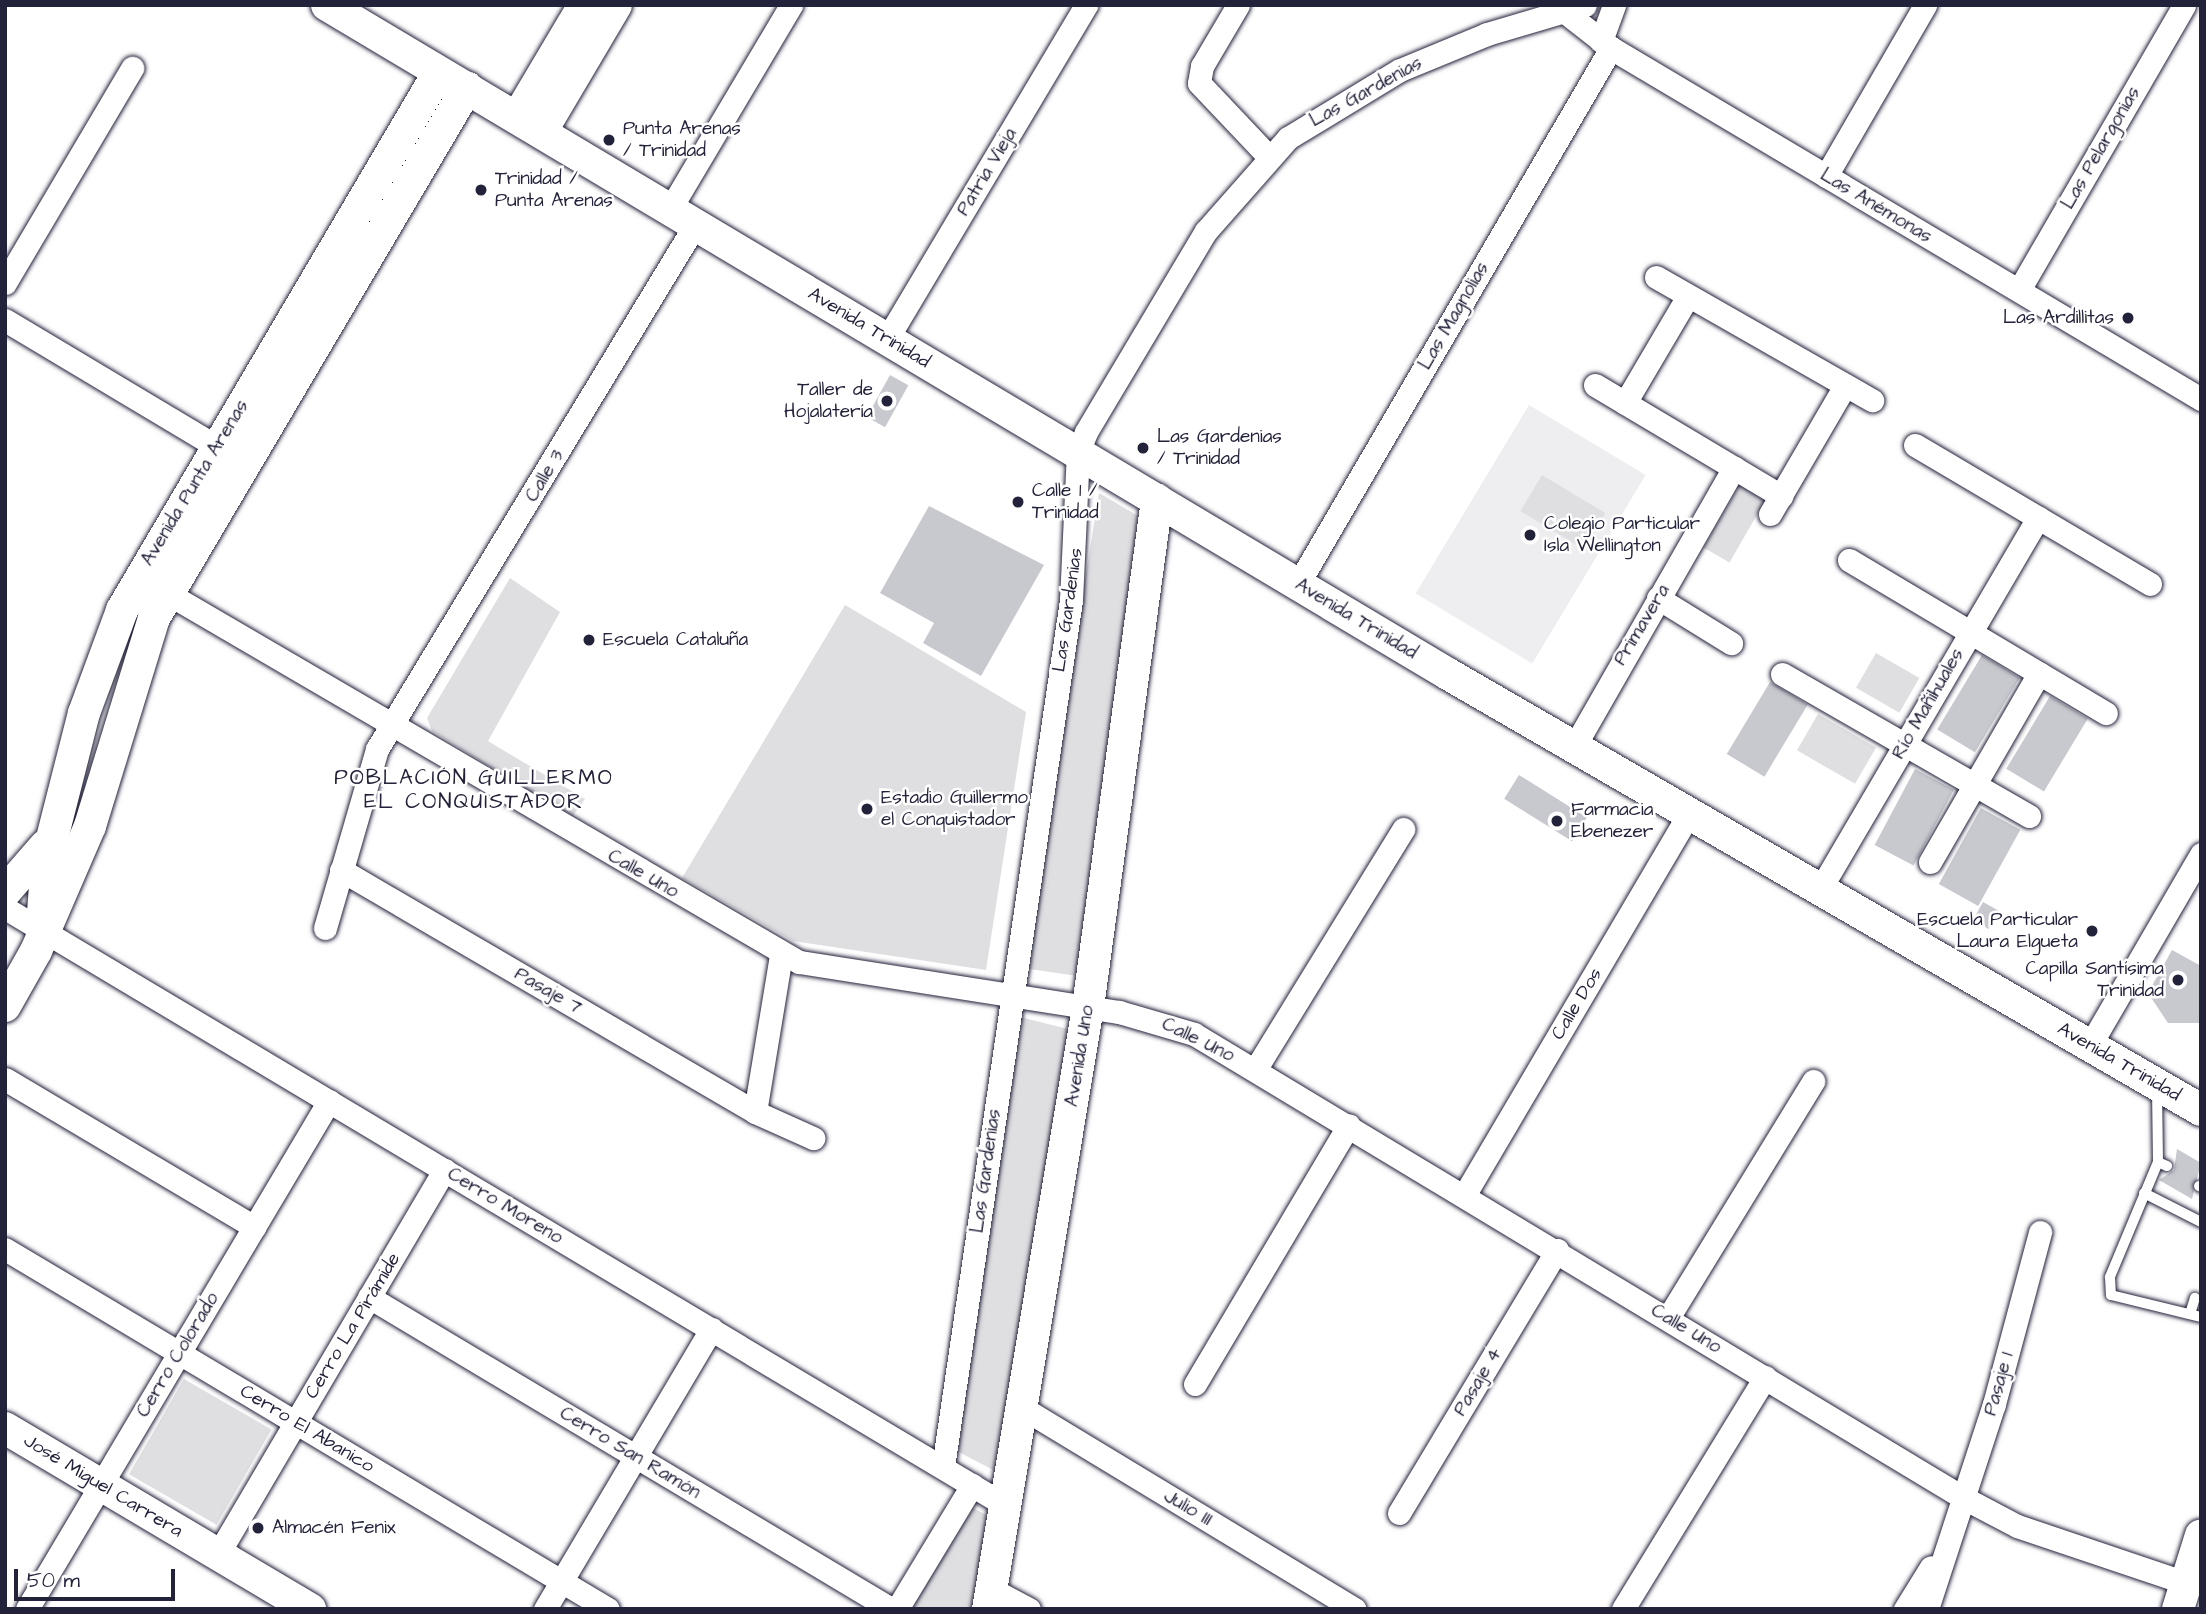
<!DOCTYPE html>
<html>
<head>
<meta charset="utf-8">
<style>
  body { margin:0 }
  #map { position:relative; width:2206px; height:1614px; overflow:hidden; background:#fff; font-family:"Architects Daughter",sans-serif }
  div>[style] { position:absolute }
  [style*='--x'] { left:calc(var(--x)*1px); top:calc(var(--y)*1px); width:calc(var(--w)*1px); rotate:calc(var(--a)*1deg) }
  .built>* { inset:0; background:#eeeef1; transform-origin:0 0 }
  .green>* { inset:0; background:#dfdfe2; transform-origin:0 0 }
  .building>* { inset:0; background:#c8c8cf; transform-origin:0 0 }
  .roads { filter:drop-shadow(0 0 2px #22223b) drop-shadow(0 0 2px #22223b) }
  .lane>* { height:10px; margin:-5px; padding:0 5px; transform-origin:5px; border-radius:5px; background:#fff }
  .street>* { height:23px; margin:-11.5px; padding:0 11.5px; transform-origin:11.5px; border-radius:11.5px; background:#fff }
  .secondary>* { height:32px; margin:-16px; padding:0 16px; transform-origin:16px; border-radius:16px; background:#fff }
  .dots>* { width:19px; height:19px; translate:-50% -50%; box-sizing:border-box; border:4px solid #fff; border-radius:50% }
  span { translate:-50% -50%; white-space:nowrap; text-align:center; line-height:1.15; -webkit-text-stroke:5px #fff; paint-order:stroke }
  .street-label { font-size:19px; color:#22223b }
  .poi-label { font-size:19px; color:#22223b }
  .left { translate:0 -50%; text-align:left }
  .right { translate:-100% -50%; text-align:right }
  .neighbourhood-label { font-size:21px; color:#22223b; letter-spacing:2px }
  .frame { position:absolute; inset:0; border:7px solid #22223b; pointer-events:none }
  .scale { position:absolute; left:14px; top:1569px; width:161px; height:32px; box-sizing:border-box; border:4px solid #22223b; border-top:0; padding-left:9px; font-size:21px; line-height:24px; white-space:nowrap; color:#22223b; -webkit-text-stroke:5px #fff; paint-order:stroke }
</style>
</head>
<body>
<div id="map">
  <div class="built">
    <i style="left:1529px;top:405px;width:136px;height:220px;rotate:31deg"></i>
  </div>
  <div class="green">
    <i style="left:1542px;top:475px;width:74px;height:42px;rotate:31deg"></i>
    <i style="left:1743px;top:479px;width:30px;height:79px;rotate:30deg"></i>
    <i style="clip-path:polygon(1099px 493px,1145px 520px,1084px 977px,1023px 968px)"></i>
    <i style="clip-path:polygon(510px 578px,560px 612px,488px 741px,585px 799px,572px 817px,432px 731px,427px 718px)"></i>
    <i style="clip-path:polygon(845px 605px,1026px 712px,986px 970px,793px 941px,682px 878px)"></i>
    <i style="left:1876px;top:653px;width:50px;height:40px;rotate:30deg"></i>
    <i style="left:1818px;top:714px;width:67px;height:42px;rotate:30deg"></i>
    <i style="clip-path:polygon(1020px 1017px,1076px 1031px,999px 1473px,953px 1449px)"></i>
    <i style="left:184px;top:1379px;width:101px;height:110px;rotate:30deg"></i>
    <i style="clip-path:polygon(969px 1506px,993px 1518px,975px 1609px,908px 1609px)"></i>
  </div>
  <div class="building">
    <i style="left:890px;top:375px;width:21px;height:48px;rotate:29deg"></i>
    <i style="clip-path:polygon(929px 506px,1044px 565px,981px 676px,923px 643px,934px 623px,880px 593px)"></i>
    <i style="left:1982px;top:655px;width:44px;height:87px;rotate:31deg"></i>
    <i style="left:1770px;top:682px;width:44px;height:84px;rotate:31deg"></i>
    <i style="left:2050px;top:696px;width:44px;height:85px;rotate:31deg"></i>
    <i style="left:1915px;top:769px;width:44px;height:86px;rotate:28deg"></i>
    <i style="left:1519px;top:775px;width:80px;height:28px;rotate:32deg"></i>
    <i style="left:1981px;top:808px;width:45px;height:87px;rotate:29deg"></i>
    <i style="left:1983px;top:902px;width:18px;height:21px;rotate:29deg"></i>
    <i style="clip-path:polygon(2172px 950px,2201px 966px,2201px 1023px,2168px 1023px,2148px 993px)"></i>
    <i style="clip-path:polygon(2177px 1149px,2201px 1163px,2192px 1199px,2159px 1180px,2174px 1170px)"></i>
  </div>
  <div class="roads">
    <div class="lane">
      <i style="--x:2157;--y:1090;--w:72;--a:89.2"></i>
      <i style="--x:2158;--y:1162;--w:10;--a:24"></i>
      <i style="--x:2158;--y:1162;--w:125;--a:112.7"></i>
      <i style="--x:2110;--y:1277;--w:18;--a:87"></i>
      <i style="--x:2111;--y:1295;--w:93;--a:13.7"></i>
      <i style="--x:2199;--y:1186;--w:2;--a:27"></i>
      <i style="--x:2144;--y:1193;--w:64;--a:27"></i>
      <i style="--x:2190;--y:1314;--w:17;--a:-73"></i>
    </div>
    <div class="street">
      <i style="--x:1238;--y:5;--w:71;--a:120.5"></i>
      <i style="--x:1202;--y:66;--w:17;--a:100"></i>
      <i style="--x:1199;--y:83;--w:100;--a:46.6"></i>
      <i style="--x:1556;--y:5;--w:70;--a:38"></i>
      <i style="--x:1611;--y:48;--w:687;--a:30.75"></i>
      <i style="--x:1601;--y:41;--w:38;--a:-70"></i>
      <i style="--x:1826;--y:176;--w:198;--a:-59.9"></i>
      <i style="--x:670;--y:209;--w:237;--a:-59.3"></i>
      <i style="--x:1656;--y:277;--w:249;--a:29.7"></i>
      <i style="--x:5;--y:283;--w:250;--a:-59.4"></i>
      <i style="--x:2019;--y:290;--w:329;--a:-59.9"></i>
      <i style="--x:5;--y:320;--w:263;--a:30.9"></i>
      <i style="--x:887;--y:339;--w:389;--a:-59.2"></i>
      <i style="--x:1595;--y:385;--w:217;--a:30.8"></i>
      <i style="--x:1625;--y:403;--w:124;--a:-59.5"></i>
      <i style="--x:1915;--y:445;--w:273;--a:30.6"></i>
      <i style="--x:1770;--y:514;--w:145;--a:-59.7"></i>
      <i style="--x:1849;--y:560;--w:299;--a:30.8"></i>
      <i style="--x:1298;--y:584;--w:621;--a:-59.72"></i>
      <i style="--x:155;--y:586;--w:746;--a:30.28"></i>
      <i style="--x:799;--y:962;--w:324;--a:8.9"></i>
      <i style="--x:1119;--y:1012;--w:78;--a:16.3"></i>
      <i style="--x:1194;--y:1034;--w:897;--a:31.08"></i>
      <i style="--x:1962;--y:1497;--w:62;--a:27.8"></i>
      <i style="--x:2017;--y:1526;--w:178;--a:18.6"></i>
      <i style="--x:1658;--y:598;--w:86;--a:31.7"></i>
      <i style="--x:1782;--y:674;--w:285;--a:29.9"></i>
      <i style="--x:1574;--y:747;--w:322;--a:-60.2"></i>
      <i style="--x:1930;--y:862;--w:218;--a:-60"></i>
      <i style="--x:341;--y:870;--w:480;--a:30.3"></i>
      <i style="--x:755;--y:1112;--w:64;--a:24.1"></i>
      <i style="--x:1819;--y:891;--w:433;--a:-59.6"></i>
      <i style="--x:5;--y:908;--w:1165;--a:30.84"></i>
      <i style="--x:325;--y:928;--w:186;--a:-73.8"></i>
      <i style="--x:377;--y:749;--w:613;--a:-58.75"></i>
      <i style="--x:2090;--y:1045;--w:221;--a:-59.8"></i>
      <i style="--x:1255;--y:1070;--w:283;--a:-58.4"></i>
      <i style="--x:5;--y:1079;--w:290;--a:30.7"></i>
      <i style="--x:755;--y:1112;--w:159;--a:-80.6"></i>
      <i style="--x:1465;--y:1194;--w:441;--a:-59.5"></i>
      <i style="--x:5;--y:1249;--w:702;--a:30.84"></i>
      <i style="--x:369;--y:1297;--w:608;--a:30.87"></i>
      <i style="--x:1668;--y:1318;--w:278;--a:-58.5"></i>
      <i style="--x:1195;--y:1384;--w:301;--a:-59.3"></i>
      <i style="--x:1021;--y:1407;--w:390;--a:31.2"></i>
      <i style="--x:943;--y:1467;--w:876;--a:-81.6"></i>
      <i style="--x:1071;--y:600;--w:147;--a:-87.3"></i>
      <i style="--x:1078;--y:453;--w:22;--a:-69"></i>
      <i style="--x:1086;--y:432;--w:234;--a:-59.2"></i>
      <i style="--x:1206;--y:231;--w:124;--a:-48.6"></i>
      <i style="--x:1288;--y:138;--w:131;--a:-31.3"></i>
      <i style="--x:1400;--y:70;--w:94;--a:-22.5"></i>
      <i style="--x:1487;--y:34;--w:102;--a:-16.5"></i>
      <i style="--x:1399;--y:1513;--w:307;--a:-59"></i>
      <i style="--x:218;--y:1554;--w:446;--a:-59.5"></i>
      <i style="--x:991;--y:1589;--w:43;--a:27.8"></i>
      <i style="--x:27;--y:1609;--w:591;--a:-59.27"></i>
      <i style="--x:545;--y:1609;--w:326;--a:-59.3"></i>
      <i style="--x:897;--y:1609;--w:145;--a:-58.8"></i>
      <i style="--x:1623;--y:1609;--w:272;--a:-58.5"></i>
      <i style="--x:1905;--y:1609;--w:49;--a:-58.2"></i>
      <i style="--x:1927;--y:1609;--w:216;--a:-71.9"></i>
      <i style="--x:1994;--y:1404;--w:178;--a:-75"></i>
    </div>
    <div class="secondary">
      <i style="--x:327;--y:5;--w:1305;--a:30.83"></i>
      <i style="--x:1448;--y:674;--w:870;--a:30.07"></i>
      <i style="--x:517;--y:118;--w:131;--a:-59.3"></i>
      <i style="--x:541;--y:132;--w:147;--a:-59.4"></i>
      <i style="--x:5;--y:892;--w:61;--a:-49"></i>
      <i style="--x:43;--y:913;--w:55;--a:-85.8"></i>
      <i style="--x:47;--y:858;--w:150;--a:-75.7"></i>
      <i style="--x:84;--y:713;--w:110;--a:-69.7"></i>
      <i style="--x:122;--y:610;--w:624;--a:-59.49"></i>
      <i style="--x:5;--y:1006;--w:63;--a:-60.6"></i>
      <i style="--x:36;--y:951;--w:136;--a:-66.6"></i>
      <i style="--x:90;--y:826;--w:218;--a:-72.9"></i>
      <i style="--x:154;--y:618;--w:616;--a:-59.44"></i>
      <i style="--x:5;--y:1428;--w:355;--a:30.7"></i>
      <i style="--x:988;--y:1609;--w:610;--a:-80.57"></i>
      <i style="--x:1088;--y:1007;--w:512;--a:-82.25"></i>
      <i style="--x:2178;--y:1609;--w:77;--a:-72.7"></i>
    </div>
  </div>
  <div class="dots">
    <i style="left:609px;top:140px;background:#22223b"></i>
    <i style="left:481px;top:190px;background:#22223b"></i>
    <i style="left:2128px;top:318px;background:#22223b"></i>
    <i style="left:887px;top:401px;background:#22223b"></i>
    <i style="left:1143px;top:448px;background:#22223b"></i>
    <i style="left:1018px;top:502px;background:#22223b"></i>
    <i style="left:1530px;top:535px;background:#22223b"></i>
    <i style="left:589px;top:640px;background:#22223b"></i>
    <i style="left:867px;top:809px;background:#22223b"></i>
    <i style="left:1557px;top:821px;background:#22223b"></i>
    <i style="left:2092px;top:931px;background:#22223b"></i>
    <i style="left:2178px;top:980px;background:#22223b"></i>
    <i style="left:258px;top:1528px;background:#22223b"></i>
  </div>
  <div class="street-label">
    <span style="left:1366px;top:92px;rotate:-29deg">Las Gardenias</span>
    <span style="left:2101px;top:148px;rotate:-60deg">Las Pelargonias</span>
    <span style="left:987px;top:172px;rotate:-59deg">Patria Vieja</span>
    <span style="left:1876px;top:206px;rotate:31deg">Las Anémonas</span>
    <span style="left:1454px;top:316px;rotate:-60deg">Las Magnolias</span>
    <span style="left:869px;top:328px;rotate:31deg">Avenida Trinidad</span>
    <span style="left:545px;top:476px;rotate:-59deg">Calle 3</span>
    <span style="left:195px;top:483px;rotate:-59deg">Avenida Punta Arenas</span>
    <span style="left:1068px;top:610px;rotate:-82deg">Las Gardenias</span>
    <span style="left:1356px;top:619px;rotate:31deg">Avenida Trinidad</span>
    <span style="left:1642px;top:625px;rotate:-59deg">Primavera</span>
    <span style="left:1928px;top:704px;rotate:-60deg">Río Mañihuales</span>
    <span style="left:643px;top:874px;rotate:30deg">Calle Uno</span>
    <span style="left:548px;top:991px;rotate:30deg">Pasaje 7</span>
    <span style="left:1577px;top:1004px;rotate:-59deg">Calle Dos</span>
    <span style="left:1198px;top:1040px;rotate:26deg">Calle Uno</span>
    <span style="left:1080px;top:1056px;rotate:-81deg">Avenida Uno</span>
    <span style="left:2119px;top:1062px;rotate:30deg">Avenida Trinidad</span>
    <span style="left:986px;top:1171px;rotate:-82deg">Las Gardenias</span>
    <span style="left:505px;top:1206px;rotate:31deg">Cerro Moreno</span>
    <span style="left:353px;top:1326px;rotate:-59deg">Cerro La Pirámide</span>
    <span style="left:1686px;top:1329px;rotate:31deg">Calle Uno</span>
    <span style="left:178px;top:1355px;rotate:-59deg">Cerro Colorado</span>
    <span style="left:1478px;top:1382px;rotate:-59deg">Pasaje 4</span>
    <span style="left:1999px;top:1384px;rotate:-74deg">Pasaje 1</span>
    <span style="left:307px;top:1429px;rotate:31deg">Cerro El Abanico</span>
    <span style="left:630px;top:1453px;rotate:31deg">Cerro San Ramón</span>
    <span style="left:103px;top:1486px;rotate:31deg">José Miguel Carrera</span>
    <span style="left:1188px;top:1508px;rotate:31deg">Julio III</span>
  </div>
  <div class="poi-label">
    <span class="left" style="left:623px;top:140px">Punta Arenas<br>/ Trinidad</span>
    <span class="left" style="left:495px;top:190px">Trinidad /<br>Punta Arenas</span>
    <span class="right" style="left:2114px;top:318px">Las Ardillitas</span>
    <span class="right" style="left:873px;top:401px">Taller de<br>Hojalatería</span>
    <span class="left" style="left:1157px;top:448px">Las Gardenias<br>/ Trinidad</span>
    <span class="left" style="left:1032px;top:502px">Calle 1 /<br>Trinidad</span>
    <span class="left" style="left:1544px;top:535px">Colegio Particular<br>Isla Wellington</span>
    <span class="left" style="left:603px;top:640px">Escuela Cataluña</span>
    <span class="left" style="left:881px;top:809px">Estadio Guillermo<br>el Conquistador</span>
    <span class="left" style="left:1571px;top:821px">Farmacia<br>Ebenezer</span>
    <span class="right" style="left:2078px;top:931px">Escuela Particular<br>Laura Elgueta</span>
    <span class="right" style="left:2164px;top:980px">Capilla Santísima<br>Trinidad</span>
    <span class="left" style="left:272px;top:1528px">Almacén Fenix</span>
  </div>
  <div class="neighbourhood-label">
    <span style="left:474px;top:790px">POBLACIÓN GUILLERMO<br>EL CONQUISTADOR</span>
  </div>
  <div class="frame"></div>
  <div class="scale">50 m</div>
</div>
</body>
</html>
